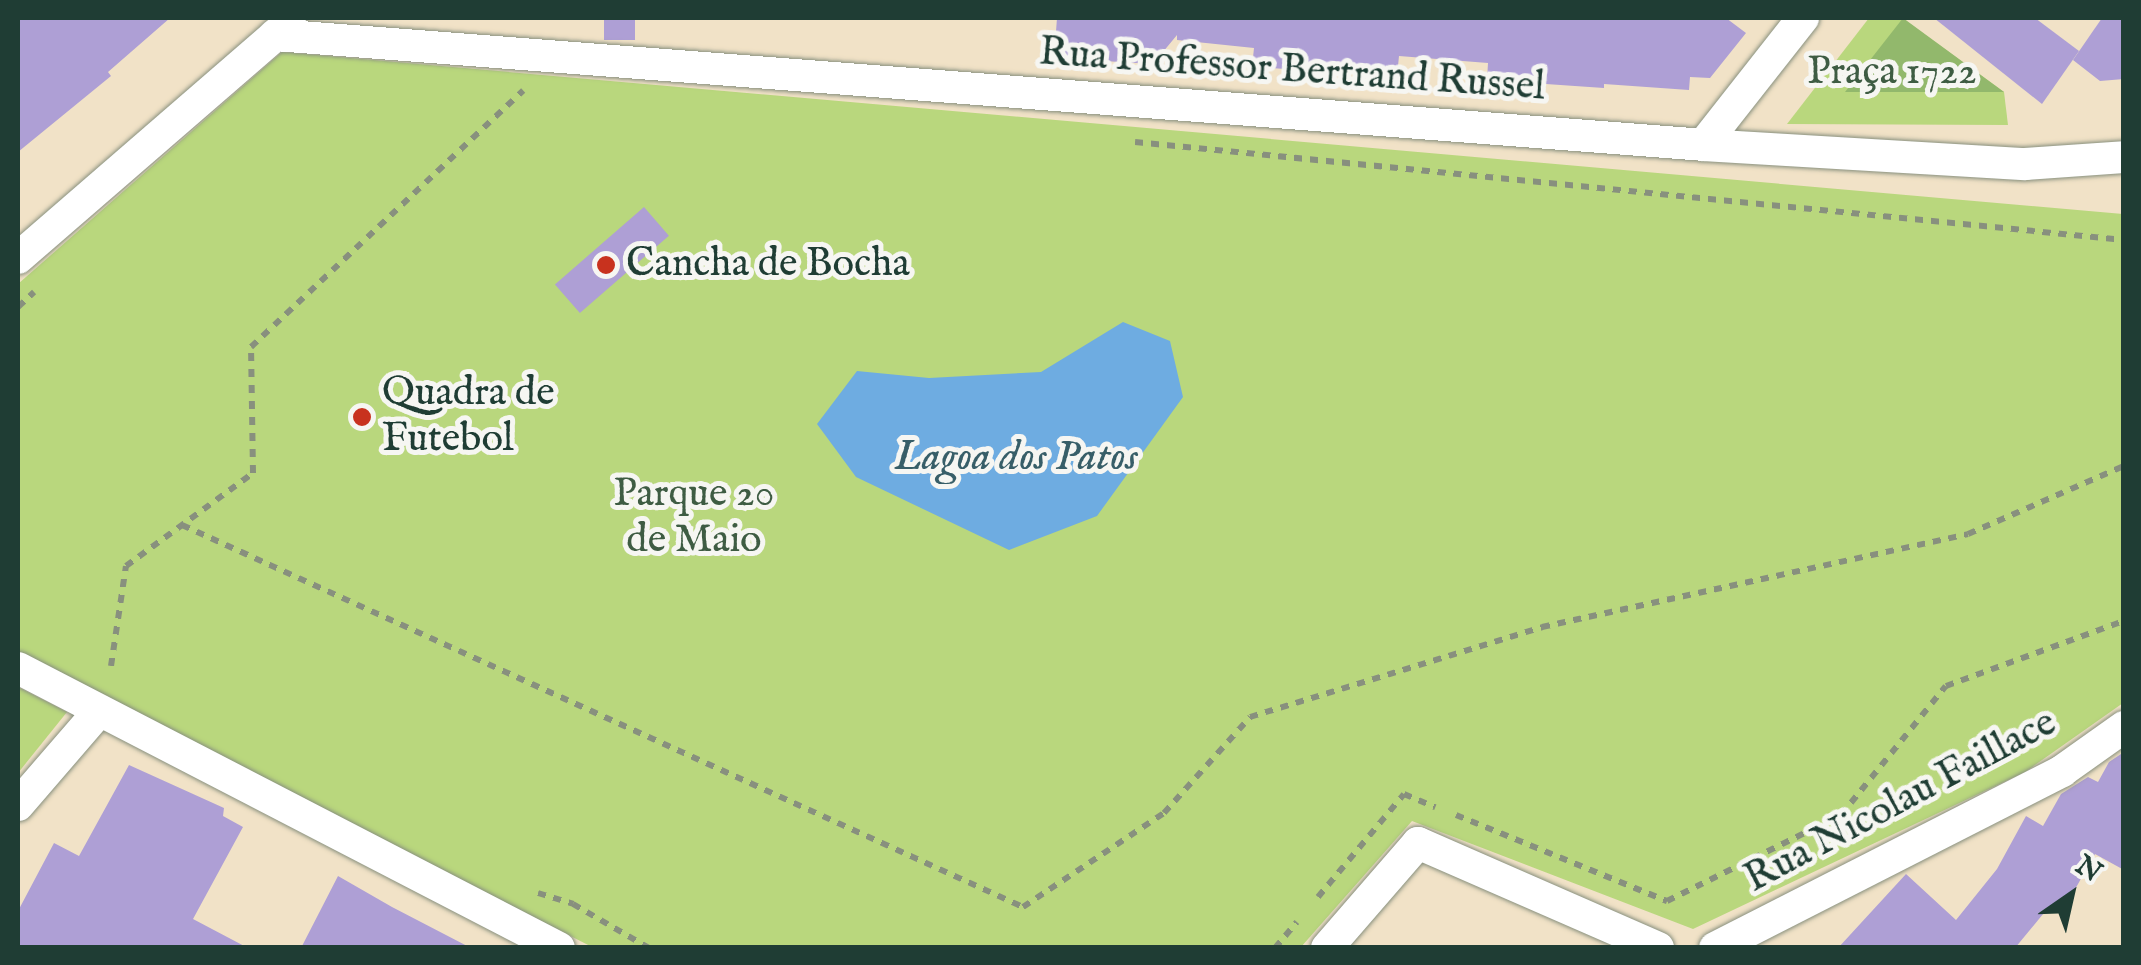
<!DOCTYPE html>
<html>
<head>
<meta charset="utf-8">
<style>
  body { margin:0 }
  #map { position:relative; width:2141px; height:965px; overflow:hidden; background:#f1e2c7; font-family:"IM FELL English",serif }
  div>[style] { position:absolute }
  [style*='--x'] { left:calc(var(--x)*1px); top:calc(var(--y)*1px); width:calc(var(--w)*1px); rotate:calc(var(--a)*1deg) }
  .green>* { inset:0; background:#b9d77d }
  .forest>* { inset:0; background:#92b86c }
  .water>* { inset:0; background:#6eace1 }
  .building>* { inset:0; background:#ae9fd5; transform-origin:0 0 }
  .path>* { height:6px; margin-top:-3px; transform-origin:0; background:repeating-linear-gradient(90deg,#88907e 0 8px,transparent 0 16px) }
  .roads { filter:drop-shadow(0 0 2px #88907e) drop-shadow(0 0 2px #88907e) }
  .minor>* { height:32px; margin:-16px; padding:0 16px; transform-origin:16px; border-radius:16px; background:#fff }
  .dots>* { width:28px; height:28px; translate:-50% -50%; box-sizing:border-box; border:5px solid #f6f6f2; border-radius:50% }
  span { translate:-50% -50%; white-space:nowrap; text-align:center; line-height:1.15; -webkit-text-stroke:10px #f6f6f2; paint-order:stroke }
  .street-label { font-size:40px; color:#1f3d34 }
  .park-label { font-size:40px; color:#3e5c43 }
  .poi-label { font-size:40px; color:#1f3d34 }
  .left { translate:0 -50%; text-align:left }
  .water-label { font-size:42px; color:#375e68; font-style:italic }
  .frame { position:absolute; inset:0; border:20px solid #1f3d34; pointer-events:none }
  .north { position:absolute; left:2021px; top:845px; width:100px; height:100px; -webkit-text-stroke:8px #f6f6f2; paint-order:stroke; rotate:34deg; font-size:28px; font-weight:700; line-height:40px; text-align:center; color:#1f3d34 }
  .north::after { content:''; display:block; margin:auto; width:35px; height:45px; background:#1f3d34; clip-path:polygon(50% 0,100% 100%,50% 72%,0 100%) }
</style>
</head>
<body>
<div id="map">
  <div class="green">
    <i style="clip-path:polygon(1869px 18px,1902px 18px,2004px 92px,2008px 125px,1787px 124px)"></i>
    <i style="clip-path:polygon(282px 52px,2123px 214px,2123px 703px,2025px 772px,1693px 929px,1412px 821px,1301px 947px,592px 947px,18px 653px,18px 284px)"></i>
    <i style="clip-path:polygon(18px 687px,67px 712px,18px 773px)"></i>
  </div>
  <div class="forest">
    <i style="clip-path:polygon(1903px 18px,2004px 92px,1845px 92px)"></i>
  </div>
  <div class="water">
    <i style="clip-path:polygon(1123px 322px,1170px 341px,1183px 397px,1097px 516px,1009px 550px,856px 477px,817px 424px,857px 371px,929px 378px,1041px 372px)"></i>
  </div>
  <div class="building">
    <i style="clip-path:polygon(18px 18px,170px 18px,108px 72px,111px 76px,18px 152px)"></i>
    <i style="left:604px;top:18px;width:31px;height:22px"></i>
    <i style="clip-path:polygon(1057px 18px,1726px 18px,1746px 33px,1710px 78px,1690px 77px,1689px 90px,1604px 84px,1604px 88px,1487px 80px,1488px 63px,1399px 56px,1397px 76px,1252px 67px,1254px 48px,1177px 40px,1177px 35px,1153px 64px,1054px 58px)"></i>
    <i style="clip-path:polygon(1934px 18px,2035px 18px,2079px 51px,2042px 104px)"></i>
    <i style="clip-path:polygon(2102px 18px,2124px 18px,2124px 79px,2100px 81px,2073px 60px)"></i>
    <i style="left:644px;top:207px;width:38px;height:118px;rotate:49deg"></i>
    <i style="clip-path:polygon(2124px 752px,2124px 870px,2095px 854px,2061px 914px,2048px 908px,2015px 948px,1838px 948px,1906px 874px,1956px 920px,1997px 869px,2026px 816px,2043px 826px,2061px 794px,2088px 777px,2098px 782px,2109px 762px)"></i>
    <i style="clip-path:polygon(129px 765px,224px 808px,223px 816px,243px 827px,193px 919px,248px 948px,18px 948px,18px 911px,54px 843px,79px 856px)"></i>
    <i style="clip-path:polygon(338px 876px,392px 907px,471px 948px,301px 948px)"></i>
  </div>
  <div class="path">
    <i style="--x:1135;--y:142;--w:994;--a:5.66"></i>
    <i style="--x:18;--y:307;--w:22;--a:-43"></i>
    <i style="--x:182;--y:525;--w:924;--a:24.43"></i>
    <i style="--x:1023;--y:907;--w:169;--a:-33.7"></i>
    <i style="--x:1164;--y:813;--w:129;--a:-48.1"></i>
    <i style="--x:1250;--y:717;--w:306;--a:-17.1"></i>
    <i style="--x:1542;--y:627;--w:436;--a:-12.3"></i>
    <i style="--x:1968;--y:534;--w:170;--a:-23.6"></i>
    <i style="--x:111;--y:666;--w:101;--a:-81.5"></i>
    <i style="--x:126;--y:566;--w:157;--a:-36.2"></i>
    <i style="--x:253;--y:473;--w:126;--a:-90.9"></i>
    <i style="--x:251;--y:347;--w:374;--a:-43.3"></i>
    <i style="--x:1456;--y:815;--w:228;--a:22.2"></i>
    <i style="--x:1667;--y:901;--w:194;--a:-26.3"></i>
    <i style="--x:1841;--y:815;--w:166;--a:-50.9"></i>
    <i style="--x:1946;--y:686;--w:189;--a:-20.1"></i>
    <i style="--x:538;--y:893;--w:37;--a:17"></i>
    <i style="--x:573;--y:904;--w:88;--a:30.1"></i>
    <i style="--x:1318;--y:897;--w:134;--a:-50.1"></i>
    <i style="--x:1404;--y:794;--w:34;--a:23"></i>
    <i style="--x:1275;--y:948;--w:34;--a:-50"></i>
  </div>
  <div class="roads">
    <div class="minor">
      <i style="--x:275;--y:35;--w:1432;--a:4.4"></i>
      <i style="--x:1703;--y:145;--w:323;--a:3.4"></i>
      <i style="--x:2025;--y:164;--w:99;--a:-4"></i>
      <i style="--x:1703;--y:145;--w:162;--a:-51.8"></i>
      <i style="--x:18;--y:258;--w:360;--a:-40.9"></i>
      <i style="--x:18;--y:668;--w:609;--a:27.36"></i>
      <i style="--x:18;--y:805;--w:124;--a:-49.2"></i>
      <i style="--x:1327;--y:948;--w:139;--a:-49.1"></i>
      <i style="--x:1418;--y:843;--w:262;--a:23.6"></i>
      <i style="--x:1715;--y:948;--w:390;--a:-27"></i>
      <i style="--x:2062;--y:771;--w:76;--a:-35.4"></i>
    </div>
  </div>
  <div class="dots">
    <i style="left:606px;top:265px;background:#c8321e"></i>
    <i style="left:362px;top:417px;background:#c8321e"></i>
  </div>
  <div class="street-label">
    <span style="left:1292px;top:71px;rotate:4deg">Rua Professor Bertrand Russel</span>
    <span style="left:1901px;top:802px;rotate:-28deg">Rua Nicolau Faillace</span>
  </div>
  <div class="park-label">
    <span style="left:1892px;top:73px">Praça 1722</span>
    <span style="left:694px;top:518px">Parque 20<br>de Maio</span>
  </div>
  <div class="poi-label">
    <span class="left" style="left:626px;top:265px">Cancha de Bocha</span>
    <span class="left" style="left:382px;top:417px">Quadra de<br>Futebol</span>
  </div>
  <div class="water-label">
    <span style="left:1016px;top:458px">Lagoa dos Patos</span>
  </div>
  <div class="frame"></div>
  <div class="north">N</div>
</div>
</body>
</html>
